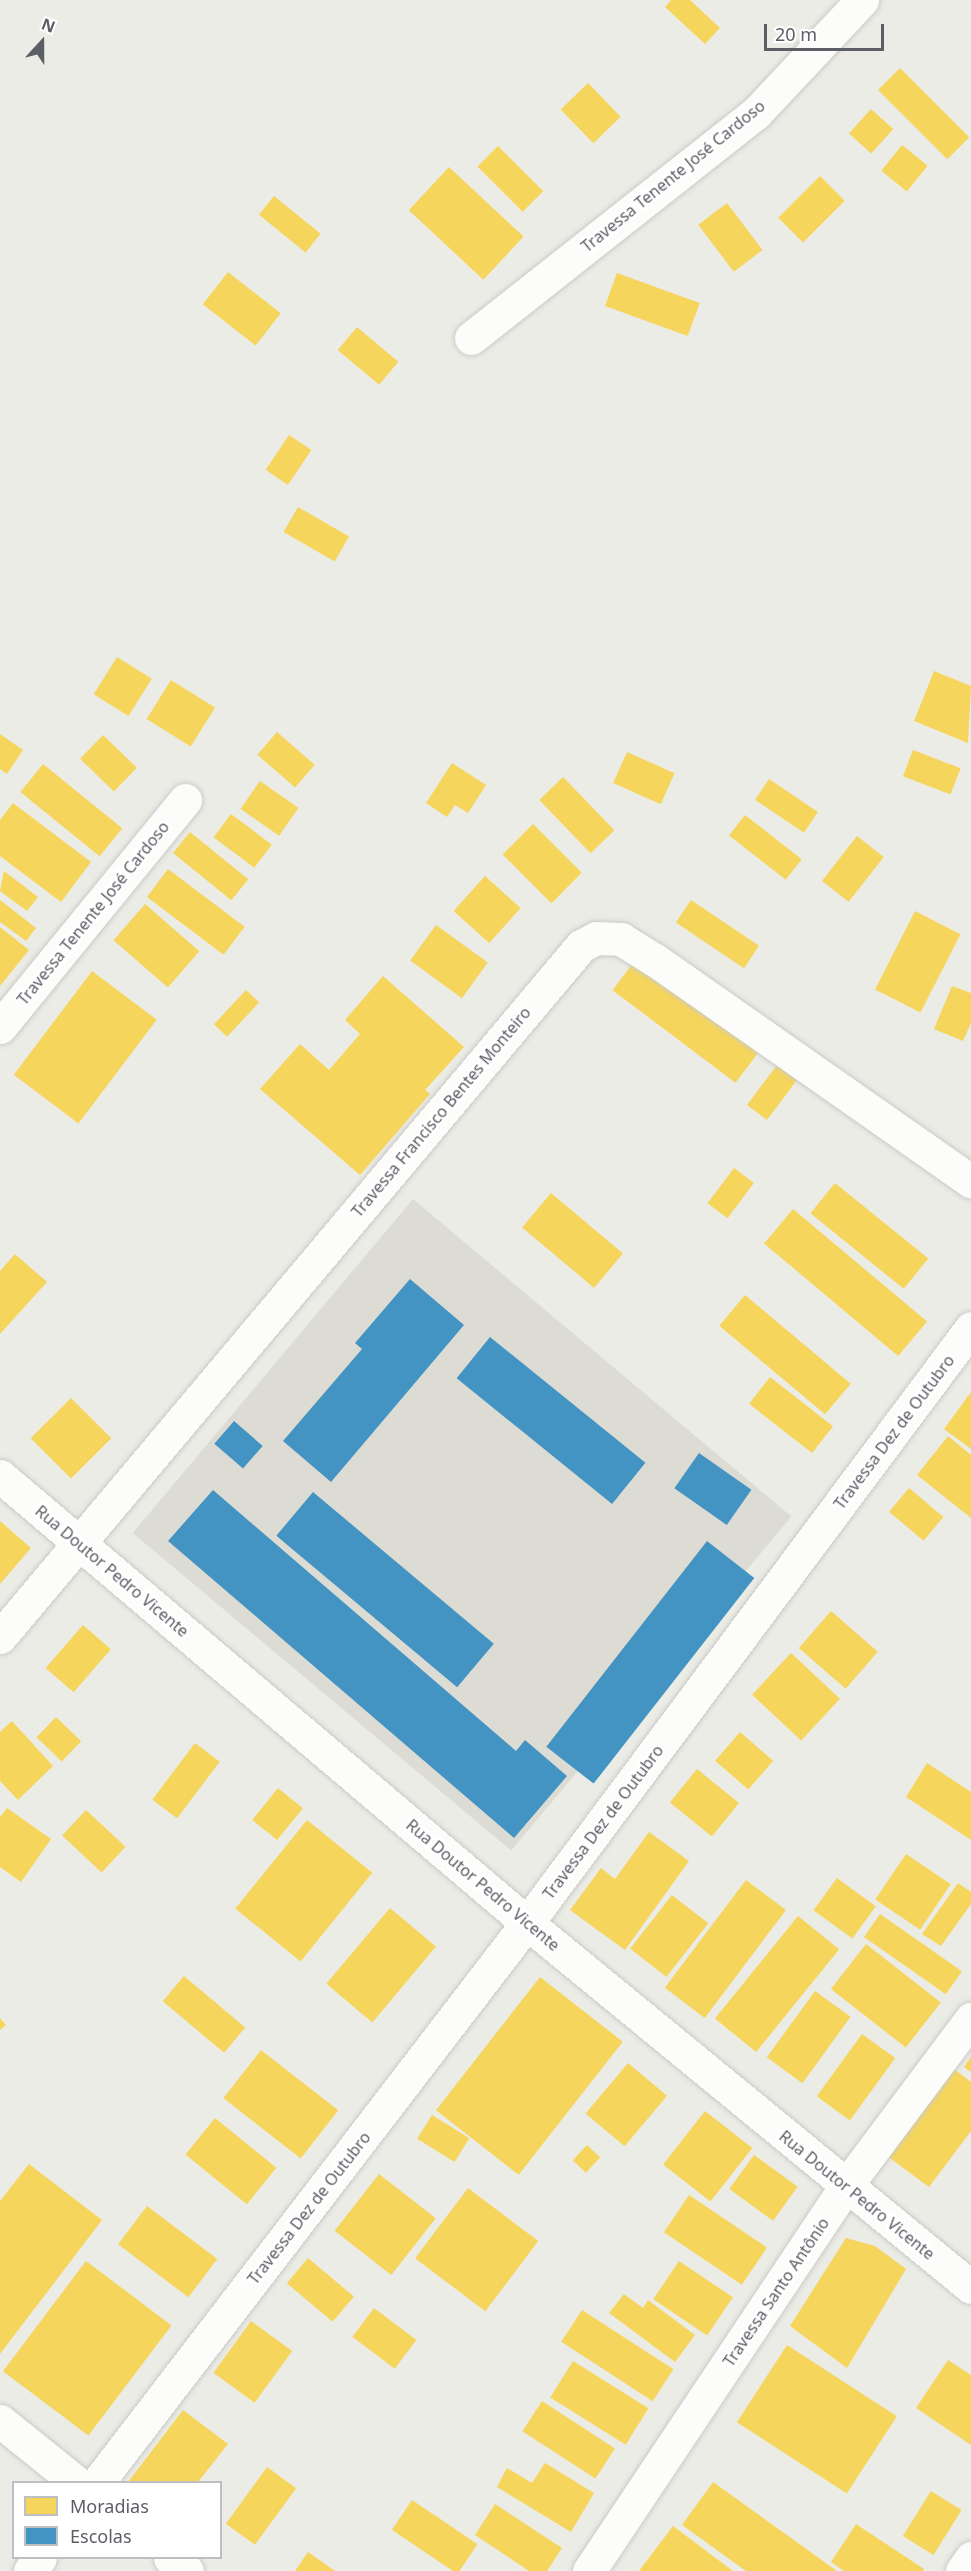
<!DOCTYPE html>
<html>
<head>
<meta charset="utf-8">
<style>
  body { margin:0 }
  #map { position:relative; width:971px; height:2571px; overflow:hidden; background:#ecece6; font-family:"Noto Sans",sans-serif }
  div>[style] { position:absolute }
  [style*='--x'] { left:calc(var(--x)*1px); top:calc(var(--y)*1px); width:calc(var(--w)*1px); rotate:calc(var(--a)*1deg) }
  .education>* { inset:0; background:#dddcd4; transform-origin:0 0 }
  .homes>* { inset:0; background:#f6d55c; transform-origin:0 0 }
  .schools>* { inset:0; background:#4393c3; transform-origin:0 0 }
  .roads { filter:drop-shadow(0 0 2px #c9cac8) drop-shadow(0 0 2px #c9cac8) }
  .street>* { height:33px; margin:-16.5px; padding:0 16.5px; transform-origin:16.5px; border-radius:16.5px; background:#fcfcfb }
  .secondary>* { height:33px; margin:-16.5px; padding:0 16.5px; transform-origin:16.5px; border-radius:16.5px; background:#fcfcfb }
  span { translate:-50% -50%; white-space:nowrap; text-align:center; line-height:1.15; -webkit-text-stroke:6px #fff; paint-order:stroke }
  .street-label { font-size:16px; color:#5b5e65 }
  .legend { position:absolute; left:12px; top:2481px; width:210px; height:78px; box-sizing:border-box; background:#fff; border:2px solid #bdbfc1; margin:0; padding:8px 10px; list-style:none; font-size:18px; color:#5b5e65 }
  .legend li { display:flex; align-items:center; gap:12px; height:30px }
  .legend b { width:30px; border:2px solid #bdbfc1 }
  .north { position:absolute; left:12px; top:12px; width:60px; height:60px; -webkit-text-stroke:4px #fff; paint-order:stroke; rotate:21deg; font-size:16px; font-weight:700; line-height:24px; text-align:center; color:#5b5e65 }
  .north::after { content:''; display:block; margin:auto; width:21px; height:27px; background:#5b5e65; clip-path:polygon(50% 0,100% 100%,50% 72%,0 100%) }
  .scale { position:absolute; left:764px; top:24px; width:120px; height:27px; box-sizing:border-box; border:3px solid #5b5e65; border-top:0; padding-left:8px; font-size:18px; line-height:21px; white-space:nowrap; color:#5b5e65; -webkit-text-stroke:4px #fff; paint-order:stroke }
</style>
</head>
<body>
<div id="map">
  <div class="education">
    <i style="left:413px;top:1199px;width:494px;height:436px;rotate:40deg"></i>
  </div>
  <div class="homes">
    <i style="clip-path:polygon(671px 0,690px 0,720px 28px,705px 44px,665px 7px)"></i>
    <i style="left:900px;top:68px;width:98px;height:31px;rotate:45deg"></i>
    <i style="left:588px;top:83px;width:47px;height:38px;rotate:46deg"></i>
    <i style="left:871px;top:109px;width:30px;height:33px;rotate:42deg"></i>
    <i style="left:902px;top:145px;width:33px;height:33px;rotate:39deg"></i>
    <i style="left:498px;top:146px;width:64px;height:29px;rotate:45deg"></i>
    <i style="left:449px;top:167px;width:102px;height:59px;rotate:43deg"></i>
    <i style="left:820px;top:176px;width:35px;height:59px;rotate:45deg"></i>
    <i style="left:274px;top:196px;width:60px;height:24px;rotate:39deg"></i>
    <i style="left:727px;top:203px;width:59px;height:36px;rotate:53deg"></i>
    <i style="left:228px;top:272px;width:67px;height:41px;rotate:38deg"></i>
    <i style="left:617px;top:273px;width:88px;height:35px;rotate:20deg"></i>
    <i style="left:357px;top:327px;width:54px;height:30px;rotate:40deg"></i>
    <i style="left:289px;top:435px;width:27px;height:42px;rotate:34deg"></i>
    <i style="left:298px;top:507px;width:59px;height:29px;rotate:30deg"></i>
    <i style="left:117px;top:657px;width:41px;height:44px;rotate:32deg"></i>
    <i style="clip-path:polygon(934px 671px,971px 686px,968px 743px,914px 721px)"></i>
    <i style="left:171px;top:680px;width:52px;height:46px;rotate:32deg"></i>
    <i style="left:277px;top:732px;width:50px;height:30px;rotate:41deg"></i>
    <i style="clip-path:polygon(0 734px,23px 750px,7px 774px,0 769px)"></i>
    <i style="left:103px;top:735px;width:47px;height:33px;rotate:44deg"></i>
    <i style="left:913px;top:750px;width:51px;height:28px;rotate:21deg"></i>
    <i style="left:627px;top:752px;width:52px;height:34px;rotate:24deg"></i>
    <i style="clip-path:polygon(452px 763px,486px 785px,468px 813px,455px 805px,447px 817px,426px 803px)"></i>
    <i style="left:43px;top:764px;width:102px;height:36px;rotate:39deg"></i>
    <i style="left:563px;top:777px;width:74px;height:33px;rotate:46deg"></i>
    <i style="left:769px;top:779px;width:59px;height:25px;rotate:34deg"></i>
    <i style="left:260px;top:781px;width:47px;height:34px;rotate:35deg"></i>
    <i style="clip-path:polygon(13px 803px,91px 862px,61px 902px,0 856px,0 820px)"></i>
    <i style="left:231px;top:814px;width:51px;height:29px;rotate:37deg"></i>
    <i style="left:745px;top:815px;width:72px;height:26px;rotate:38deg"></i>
    <i style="left:533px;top:824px;width:69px;height:43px;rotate:45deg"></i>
    <i style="left:190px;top:832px;width:75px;height:27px;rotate:39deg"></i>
    <i style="left:857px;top:836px;width:34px;height:57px;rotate:38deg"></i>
    <i style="left:168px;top:869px;width:96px;height:35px;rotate:37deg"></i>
    <i style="clip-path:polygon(4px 871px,38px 897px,27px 911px,0 891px)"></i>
    <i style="left:485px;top:876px;width:48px;height:47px;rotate:42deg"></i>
    <i style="clip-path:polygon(0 900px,36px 928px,26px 941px,0 922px)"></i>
    <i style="left:691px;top:900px;width:82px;height:27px;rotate:34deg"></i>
    <i style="left:145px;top:904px;width:72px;height:48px;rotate:41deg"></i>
    <i style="left:915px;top:911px;width:51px;height:88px;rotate:27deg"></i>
    <i style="left:436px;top:925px;width:64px;height:44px;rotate:36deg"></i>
    <i style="clip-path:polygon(0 927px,29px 950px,0 986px)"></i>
    <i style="left:636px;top:959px;width:154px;height:39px;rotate:37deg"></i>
    <i style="left:92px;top:971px;width:81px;height:130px;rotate:37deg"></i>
    <i style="clip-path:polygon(383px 976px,464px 1047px,425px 1090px,430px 1094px,360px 1175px,260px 1089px,300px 1044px,329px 1070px,360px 1034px,373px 1046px,345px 1020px)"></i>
    <i style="clip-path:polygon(952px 986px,971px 993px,971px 1023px,963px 1041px,934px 1029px)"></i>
    <i style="left:246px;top:990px;width:18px;height:47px;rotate:43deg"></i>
    <i style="left:777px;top:1065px;width:25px;height:50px;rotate:37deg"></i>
    <i style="left:734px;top:1168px;width:25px;height:44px;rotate:37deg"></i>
    <i style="left:835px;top:1183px;width:120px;height:39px;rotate:39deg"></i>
    <i style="left:551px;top:1193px;width:94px;height:45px;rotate:40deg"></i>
    <i style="left:793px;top:1209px;width:175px;height:45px;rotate:40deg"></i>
    <i style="clip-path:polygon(15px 1254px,47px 1282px,0 1334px,0 1271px)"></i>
    <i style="left:745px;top:1295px;width:138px;height:40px;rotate:40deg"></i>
    <i style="left:770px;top:1377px;width:80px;height:34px;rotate:38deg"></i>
    <i style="clip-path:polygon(971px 1392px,971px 1449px,944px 1429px)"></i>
    <i style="left:71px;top:1398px;width:57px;height:57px;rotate:45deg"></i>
    <i style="clip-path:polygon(948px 1436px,971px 1455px,971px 1518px,917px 1475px)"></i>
    <i style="left:909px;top:1488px;width:45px;height:31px;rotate:40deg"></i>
    <i style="clip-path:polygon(0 1521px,31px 1548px,0 1584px)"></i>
    <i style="left:831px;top:1611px;width:62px;height:49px;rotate:41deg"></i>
    <i style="left:83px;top:1625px;width:37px;height:57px;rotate:41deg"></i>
    <i style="left:791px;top:1653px;width:67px;height:57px;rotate:43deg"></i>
    <i style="left:56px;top:1717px;width:35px;height:28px;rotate:44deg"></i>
    <i style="clip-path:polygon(12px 1721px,53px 1766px,18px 1800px,0 1781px,0 1732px)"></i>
    <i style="left:740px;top:1732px;width:44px;height:38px;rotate:41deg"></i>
    <i style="left:195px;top:1743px;width:31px;height:71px;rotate:37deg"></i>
    <i style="clip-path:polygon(927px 1763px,971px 1792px,971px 1840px,906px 1797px)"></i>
    <i style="left:697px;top:1769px;width:54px;height:43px;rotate:39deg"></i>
    <i style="left:278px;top:1788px;width:32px;height:41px;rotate:39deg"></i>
    <i style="clip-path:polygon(7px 1808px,51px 1839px,21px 1882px,0 1867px,0 1817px)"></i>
    <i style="left:86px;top:1810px;width:54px;height:35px;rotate:43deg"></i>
    <i style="left:307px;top:1820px;width:84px;height:114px;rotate:39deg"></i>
    <i style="clip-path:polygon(649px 1832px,689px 1861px,625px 1950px,570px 1910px,601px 1868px,615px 1879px)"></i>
    <i style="left:906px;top:1854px;width:54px;height:55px;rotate:34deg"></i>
    <i style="left:837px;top:1878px;width:48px;height:40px;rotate:36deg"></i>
    <i style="left:746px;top:1880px;width:50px;height:135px;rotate:37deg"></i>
    <i style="clip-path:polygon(958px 1883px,971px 1892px,971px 1904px,941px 1946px,922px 1934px)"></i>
    <i style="left:672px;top:1895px;width:46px;height:68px;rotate:38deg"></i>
    <i style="left:390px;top:1908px;width:60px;height:99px;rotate:40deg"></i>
    <i style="left:880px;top:1914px;width:100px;height:28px;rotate:35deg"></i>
    <i style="left:798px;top:1916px;width:53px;height:132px;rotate:39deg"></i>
    <i style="left:866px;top:1944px;width:95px;height:57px;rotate:38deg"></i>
    <i style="left:184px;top:1976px;width:80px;height:33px;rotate:40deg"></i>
    <i style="left:540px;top:1977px;width:105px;height:169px;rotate:38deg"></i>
    <i style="left:815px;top:1991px;width:44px;height:82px;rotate:36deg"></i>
    <i style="clip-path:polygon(0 2018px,6px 2025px,0 2030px)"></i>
    <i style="left:862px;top:2034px;width:41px;height:77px;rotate:36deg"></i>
    <i style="left:261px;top:2050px;width:98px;height:61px;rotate:38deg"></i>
    <i style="clip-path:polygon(971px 2057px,971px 2072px,964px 2067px)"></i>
    <i style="left:628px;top:2063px;width:51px;height:66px;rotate:40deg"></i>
    <i style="clip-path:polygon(954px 2069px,971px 2082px,971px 2131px,929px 2187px,887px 2156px)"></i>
    <i style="left:705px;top:2111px;width:60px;height:68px;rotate:38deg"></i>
    <i style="left:432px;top:2115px;width:44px;height:28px;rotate:32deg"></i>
    <i style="left:215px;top:2118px;width:79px;height:47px;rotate:39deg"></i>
    <i style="left:587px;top:2145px;width:18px;height:21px;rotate:43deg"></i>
    <i style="left:754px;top:2155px;width:54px;height:42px;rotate:36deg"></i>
    <i style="clip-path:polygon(29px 2164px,102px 2220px,0 2354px,0 2201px)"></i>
    <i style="left:379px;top:2174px;width:72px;height:72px;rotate:38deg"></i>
    <i style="left:468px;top:2188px;width:88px;height:88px;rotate:37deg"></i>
    <i style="left:689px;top:2195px;width:94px;height:45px;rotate:34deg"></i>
    <i style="left:147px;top:2206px;width:88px;height:48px;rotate:37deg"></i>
    <i style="clip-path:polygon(846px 2238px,875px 2246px,906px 2269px,847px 2368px,790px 2326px)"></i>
    <i style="left:308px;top:2258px;width:60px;height:33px;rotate:40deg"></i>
    <i style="left:86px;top:2261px;width:107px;height:138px;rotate:37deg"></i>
    <i style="left:679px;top:2261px;width:65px;height:46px;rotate:34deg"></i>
    <i style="clip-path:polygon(624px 2294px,643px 2308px,648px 2300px,695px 2335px,675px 2362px,609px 2313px)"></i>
    <i style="left:374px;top:2308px;width:53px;height:36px;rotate:37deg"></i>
    <i style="left:582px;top:2310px;width:109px;height:38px;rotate:33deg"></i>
    <i style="left:251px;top:2321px;width:51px;height:64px;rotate:36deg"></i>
    <i style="left:787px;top:2345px;width:131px;height:92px;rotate:33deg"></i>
    <i style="clip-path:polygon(948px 2360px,971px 2375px,971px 2445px,916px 2408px)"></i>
    <i style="left:573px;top:2361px;width:89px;height:43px;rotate:32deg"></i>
    <i style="left:542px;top:2401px;width:87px;height:36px;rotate:33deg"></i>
    <i style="clip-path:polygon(183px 2410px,228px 2444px,198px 2482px,128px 2482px)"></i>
    <i style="clip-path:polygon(545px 2463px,594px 2493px,571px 2532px,497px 2487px,507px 2468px,532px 2483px)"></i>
    <i style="left:267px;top:2467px;width:36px;height:70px;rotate:36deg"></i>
    <i style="clip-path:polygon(713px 2482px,837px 2571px,746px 2571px,682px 2525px)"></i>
    <i style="left:931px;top:2491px;width:36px;height:53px;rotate:32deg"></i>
    <i style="left:412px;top:2500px;width:79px;height:36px;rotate:34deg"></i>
    <i style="clip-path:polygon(495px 2504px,562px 2548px,547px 2571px,529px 2571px,475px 2535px)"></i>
    <i style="clip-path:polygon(856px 2524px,924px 2569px,923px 2571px,844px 2571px,831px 2562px)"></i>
    <i style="clip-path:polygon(673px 2526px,733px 2571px,639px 2571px)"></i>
    <i style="clip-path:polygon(308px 2552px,335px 2571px,295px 2571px)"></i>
  </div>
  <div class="schools">
    <i style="clip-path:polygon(410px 1279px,464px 1325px,331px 1482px,283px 1441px,362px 1349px,355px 1343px)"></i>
    <i style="left:490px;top:1337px;width:200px;height:53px;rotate:39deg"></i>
    <i style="left:234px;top:1421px;width:38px;height:30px;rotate:41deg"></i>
    <i style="left:699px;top:1453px;width:64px;height:43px;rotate:35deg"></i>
    <i style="clip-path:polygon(213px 1490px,516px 1751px,525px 1740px,567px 1776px,514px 1838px,168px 1541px)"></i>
    <i style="left:313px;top:1492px;width:236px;height:57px;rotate:40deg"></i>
    <i style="left:707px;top:1541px;width:60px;height:261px;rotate:38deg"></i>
  </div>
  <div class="roads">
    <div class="street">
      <i style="--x:471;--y:338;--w:363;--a:-38.3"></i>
      <i style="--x:756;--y:113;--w:155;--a:-46.8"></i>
      <i style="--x:0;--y:1027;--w:293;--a:-50.8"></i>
      <i style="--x:0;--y:1637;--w:903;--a:-49.94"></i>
      <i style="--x:581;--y:946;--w:17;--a:-28"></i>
      <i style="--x:596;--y:938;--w:25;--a:2"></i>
      <i style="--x:621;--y:939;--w:40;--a:32"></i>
      <i style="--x:655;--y:960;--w:386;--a:35"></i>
      <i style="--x:0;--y:2421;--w:97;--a:38.8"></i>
      <i style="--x:98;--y:2482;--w:705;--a:-52.5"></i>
      <i style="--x:527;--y:1923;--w:742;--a:-53.27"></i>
      <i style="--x:170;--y:2558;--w:21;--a:37"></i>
      <i style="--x:30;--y:2571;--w:16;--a:-52"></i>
      <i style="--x:589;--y:2571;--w:463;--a:-56.3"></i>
      <i style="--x:846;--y:2186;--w:209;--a:-53.2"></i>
      <i style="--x:962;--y:2571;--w:16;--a:-55"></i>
    </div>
    <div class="secondary">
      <i style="--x:0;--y:1476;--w:691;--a:40.3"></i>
      <i style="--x:527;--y:1923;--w:574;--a:39.35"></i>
    </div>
  </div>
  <div class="street-label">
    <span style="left:673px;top:176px;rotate:-39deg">Travessa Tenente José Cardoso</span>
    <span style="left:93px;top:913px;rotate:-51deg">Travessa Tenente José Cardoso</span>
    <span style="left:441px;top:1112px;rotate:-50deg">Travessa Francisco Bentes Monteiro</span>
    <span style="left:894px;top:1432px;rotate:-53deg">Travessa Dez de Outubro</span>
    <span style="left:112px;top:1571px;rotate:40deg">Rua Doutor Pedro Vicente</span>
    <span style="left:603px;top:1822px;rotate:-53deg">Travessa Dez de Outubro</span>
    <span style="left:483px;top:1885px;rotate:40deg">Rua Doutor Pedro Vicente</span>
    <span style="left:857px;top:2195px;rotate:39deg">Rua Doutor Pedro Vicente</span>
    <span style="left:309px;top:2208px;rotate:-52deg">Travessa Dez de Outubro</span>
    <span style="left:776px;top:2292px;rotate:-56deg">Travessa Santo Antônio</span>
  </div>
  <ul class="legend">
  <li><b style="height:16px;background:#f6d55c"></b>Moradias</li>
  <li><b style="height:16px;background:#4393c3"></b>Escolas</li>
  </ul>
  <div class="north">N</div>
  <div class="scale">20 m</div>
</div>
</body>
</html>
